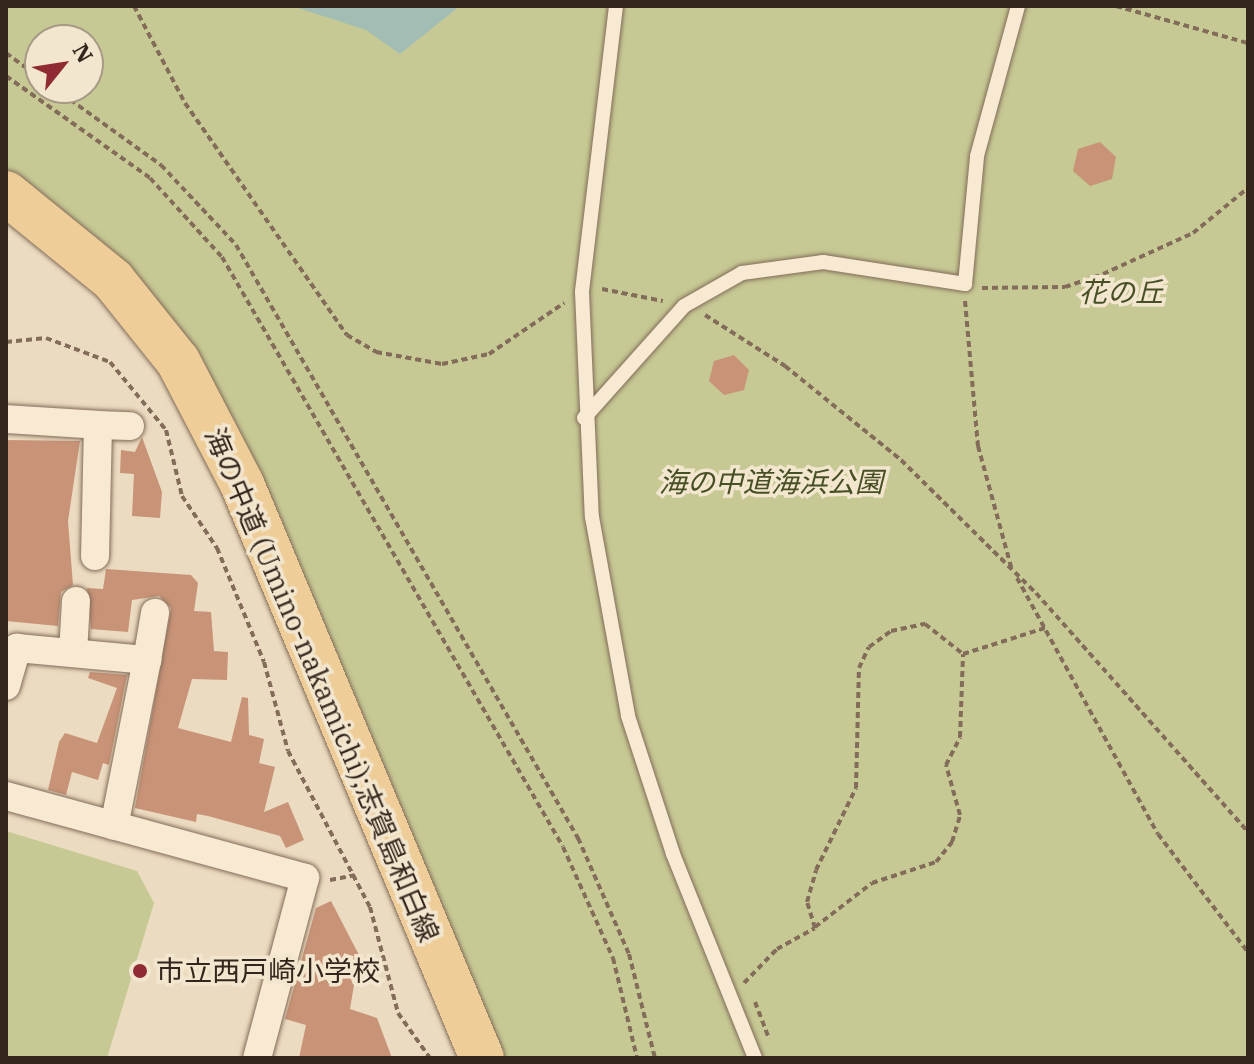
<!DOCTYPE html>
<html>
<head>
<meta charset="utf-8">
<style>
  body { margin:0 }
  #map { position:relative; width:1254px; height:1064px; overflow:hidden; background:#ebdbc0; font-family:"IBM Plex Serif","Noto Sans JP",serif }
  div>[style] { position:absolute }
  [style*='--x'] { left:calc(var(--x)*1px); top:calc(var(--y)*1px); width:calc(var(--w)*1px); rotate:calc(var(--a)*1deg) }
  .green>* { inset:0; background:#c6c994 }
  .water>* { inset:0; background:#a2beb4 }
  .building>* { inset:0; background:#c89377 }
  .path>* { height:4px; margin-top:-2px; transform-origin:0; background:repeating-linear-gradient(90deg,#836c59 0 6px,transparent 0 10px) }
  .roads { filter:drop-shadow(0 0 2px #836c59) drop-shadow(0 0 2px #836c59) }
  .lane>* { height:14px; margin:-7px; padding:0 7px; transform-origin:7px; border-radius:7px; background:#f7e9d2 }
  .street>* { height:28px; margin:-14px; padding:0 14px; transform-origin:14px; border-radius:14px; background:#f7e9d2 }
  .primary>* { height:44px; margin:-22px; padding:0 22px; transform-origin:22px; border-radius:22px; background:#eecd98 }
  .dots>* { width:22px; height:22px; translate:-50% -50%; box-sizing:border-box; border:4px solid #f3e6cf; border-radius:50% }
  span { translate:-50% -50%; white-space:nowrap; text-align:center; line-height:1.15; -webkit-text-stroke:7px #f3e6cf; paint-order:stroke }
  .park-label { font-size:28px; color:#474f24; font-style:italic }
  .street-label { font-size:28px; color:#34261c }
  .poi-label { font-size:28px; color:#34261c }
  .left { translate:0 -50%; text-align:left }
  .frame { position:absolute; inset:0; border:8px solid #34261c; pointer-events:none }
  .north { position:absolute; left:24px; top:24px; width:80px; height:80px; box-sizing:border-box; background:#f3e6cf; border:2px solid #a79987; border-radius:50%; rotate:60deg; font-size:22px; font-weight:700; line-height:32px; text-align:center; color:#34261c }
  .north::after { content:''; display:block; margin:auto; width:28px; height:36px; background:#902b33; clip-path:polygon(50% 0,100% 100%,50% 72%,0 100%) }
</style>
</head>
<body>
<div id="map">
  <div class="green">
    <i style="clip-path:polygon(evenodd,6px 6px,1248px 6px,1248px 1058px,493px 1058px,248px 463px,6px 180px,6px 6px,40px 40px,88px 40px,88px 88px,40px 88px,40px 40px)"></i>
    <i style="clip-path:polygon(6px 831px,137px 871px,154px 903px,107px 1058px,6px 1058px)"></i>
  </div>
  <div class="water">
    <i style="clip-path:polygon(292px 6px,460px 6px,400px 54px,366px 30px)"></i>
  </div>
  <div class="building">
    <i style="clip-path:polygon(1100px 142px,1116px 157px,1112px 179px,1090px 186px,1073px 171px,1078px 149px)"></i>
    <i style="clip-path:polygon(734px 355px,749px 370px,744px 390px,724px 395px,709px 381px,714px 361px)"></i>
    <i style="clip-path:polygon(142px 437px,162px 492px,160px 518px,132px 516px,134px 474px,120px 473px,121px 450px,135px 452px)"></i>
    <i style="clip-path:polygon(6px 440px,80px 441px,68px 521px,73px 585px,61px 592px,58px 626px,6px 621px)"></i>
    <i style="clip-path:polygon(106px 569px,191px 575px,198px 583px,194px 611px,211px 612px,214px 651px,228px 652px,227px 680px,192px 679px,178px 728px,231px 742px,242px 697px,248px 698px,249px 735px,264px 739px,259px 763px,275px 767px,264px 812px,288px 802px,304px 840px,286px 848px,280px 836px,208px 816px,197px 814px,196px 822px,135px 808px,171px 608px,159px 596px,132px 600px,128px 632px,91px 629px,87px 588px,103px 589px)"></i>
    <i style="clip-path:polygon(90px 672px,127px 675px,109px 765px,103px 763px,98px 780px,72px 772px,66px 795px,48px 790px,59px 742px,65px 733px,97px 743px,117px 688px,88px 678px)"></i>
    <i style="clip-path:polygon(331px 901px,359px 955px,350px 1009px,377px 1018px,392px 1058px,299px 1058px,306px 1025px,285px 1019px,316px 908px)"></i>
  </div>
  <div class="path">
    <i style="--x:134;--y:6;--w:110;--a:62.3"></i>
    <i style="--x:185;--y:103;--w:283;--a:55.1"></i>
    <i style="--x:347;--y:335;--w:34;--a:30"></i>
    <i style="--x:376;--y:352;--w:67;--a:10.3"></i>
    <i style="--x:442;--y:364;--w:48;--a:-12"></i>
    <i style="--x:489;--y:354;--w:91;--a:-34.2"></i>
    <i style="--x:1116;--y:6;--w:137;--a:15.7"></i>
    <i style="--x:6;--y:53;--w:42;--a:36.3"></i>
    <i style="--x:6;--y:76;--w:176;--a:35.3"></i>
    <i style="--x:150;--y:178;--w:107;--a:47.7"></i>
    <i style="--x:222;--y:257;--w:681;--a:59.97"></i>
    <i style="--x:563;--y:847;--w:122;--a:65.8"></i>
    <i style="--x:613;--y:958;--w:103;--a:76.5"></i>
    <i style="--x:54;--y:88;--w:132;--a:35.7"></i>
    <i style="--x:161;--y:165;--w:110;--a:46.8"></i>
    <i style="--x:236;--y:245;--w:685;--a:60.03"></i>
    <i style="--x:578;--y:838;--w:127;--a:66.3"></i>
    <i style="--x:629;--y:954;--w:107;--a:76"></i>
    <i style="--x:982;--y:288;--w:83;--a:-0.7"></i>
    <i style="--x:1065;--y:287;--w:40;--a:-18.9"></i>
    <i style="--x:1103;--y:274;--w:99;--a:-24.5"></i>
    <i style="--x:1193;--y:233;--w:71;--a:-39.3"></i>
    <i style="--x:602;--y:289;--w:62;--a:11.1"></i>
    <i style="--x:965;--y:301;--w:146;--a:84.9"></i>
    <i style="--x:978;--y:446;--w:129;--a:74.7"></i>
    <i style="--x:705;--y:315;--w:95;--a:32.5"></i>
    <i style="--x:785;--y:366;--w:149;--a:39"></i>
    <i style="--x:901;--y:460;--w:190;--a:44.6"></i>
    <i style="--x:1036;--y:593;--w:319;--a:48.4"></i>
    <i style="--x:6;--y:342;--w:40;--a:-5.7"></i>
    <i style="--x:46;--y:338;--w:68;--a:20.6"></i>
    <i style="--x:110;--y:362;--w:88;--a:50.5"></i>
    <i style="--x:166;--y:430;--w:68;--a:76.4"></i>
    <i style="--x:182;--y:496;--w:63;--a:56.1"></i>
    <i style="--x:217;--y:548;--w:123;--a:67.6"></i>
    <i style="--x:264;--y:662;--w:92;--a:74.9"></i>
    <i style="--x:288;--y:751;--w:176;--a:62.3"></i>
    <i style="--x:370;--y:907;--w:110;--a:75.2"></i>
    <i style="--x:398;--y:1013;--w:55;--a:54.6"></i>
    <i style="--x:1017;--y:578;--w:292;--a:61.2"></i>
    <i style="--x:1158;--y:834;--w:148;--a:52.7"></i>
    <i style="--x:330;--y:880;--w:25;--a:-11"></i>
    <i style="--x:815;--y:927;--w:72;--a:-37.7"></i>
    <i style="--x:872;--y:883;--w:67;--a:-18.2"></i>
    <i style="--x:936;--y:862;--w:26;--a:-51"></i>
    <i style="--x:952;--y:842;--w:28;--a:-73"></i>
    <i style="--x:960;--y:815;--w:52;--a:-105.6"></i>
    <i style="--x:946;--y:765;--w:31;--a:-63"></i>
    <i style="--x:960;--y:737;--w:83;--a:-87.9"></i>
    <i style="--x:744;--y:983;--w:47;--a:-45.9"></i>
    <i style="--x:777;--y:949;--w:43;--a:-28.9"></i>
    <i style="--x:815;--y:928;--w:27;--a:-107"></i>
    <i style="--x:807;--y:902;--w:33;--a:-74"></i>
    <i style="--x:816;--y:870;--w:91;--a:-64"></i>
    <i style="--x:856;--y:788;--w:120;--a:-88.6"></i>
    <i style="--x:859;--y:668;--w:23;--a:-65"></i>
    <i style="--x:869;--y:647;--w:27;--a:-36"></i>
    <i style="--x:891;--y:631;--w:35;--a:-12"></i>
    <i style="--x:925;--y:624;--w:48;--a:38.3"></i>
    <i style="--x:963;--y:654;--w:89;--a:-17.6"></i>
    <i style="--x:755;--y:1002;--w:39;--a:69"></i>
  </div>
  <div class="roads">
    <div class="lane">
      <i style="--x:616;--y:6;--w:288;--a:96.8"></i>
      <i style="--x:582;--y:292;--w:225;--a:87.5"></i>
      <i style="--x:592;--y:517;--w:202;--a:79.7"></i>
      <i style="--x:628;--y:716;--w:145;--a:71.9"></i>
      <i style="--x:673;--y:854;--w:220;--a:68.1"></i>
      <i style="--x:584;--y:418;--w:150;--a:-48.2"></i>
      <i style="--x:684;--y:306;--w:67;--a:-29.6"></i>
      <i style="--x:742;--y:273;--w:82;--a:-7.7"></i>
      <i style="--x:823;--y:262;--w:144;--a:8.8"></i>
      <i style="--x:965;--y:284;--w:129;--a:-84.6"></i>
      <i style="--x:977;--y:156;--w:156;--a:-74.7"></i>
    </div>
    <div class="street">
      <i style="--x:6;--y:419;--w:92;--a:3.7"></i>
      <i style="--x:98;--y:425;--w:131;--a:91.3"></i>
      <i style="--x:98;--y:425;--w:32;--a:2"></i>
      <i style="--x:73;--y:653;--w:52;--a:-86.7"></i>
      <i style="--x:147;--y:660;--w:48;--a:-80.3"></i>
      <i style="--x:6;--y:686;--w:40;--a:-74"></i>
      <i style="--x:17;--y:648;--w:131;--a:5.3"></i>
      <i style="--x:147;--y:660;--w:169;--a:101.2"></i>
      <i style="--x:6;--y:796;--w:310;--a:15.3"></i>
      <i style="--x:305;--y:878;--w:186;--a:104.9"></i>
    </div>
    <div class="primary">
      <i style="--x:6;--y:193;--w:138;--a:39.1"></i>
      <i style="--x:113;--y:280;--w:104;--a:51.3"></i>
      <i style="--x:178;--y:361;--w:139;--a:62.5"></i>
      <i style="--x:242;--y:484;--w:622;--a:67.31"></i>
    </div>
  </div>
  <div class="dots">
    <i style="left:140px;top:971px;background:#902b33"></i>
  </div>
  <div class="park-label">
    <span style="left:1121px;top:292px">花の丘</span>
    <span style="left:771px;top:482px">海の中道海浜公園</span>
  </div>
  <div class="street-label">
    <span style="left:322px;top:685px;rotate:67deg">海の中道 (Umino-nakamichi);志賀島和白線</span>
  </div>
  <div class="poi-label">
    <span class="left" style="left:156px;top:971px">市立西戸崎小学校</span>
  </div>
  <div class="frame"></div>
  <div class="north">N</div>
</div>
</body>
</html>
